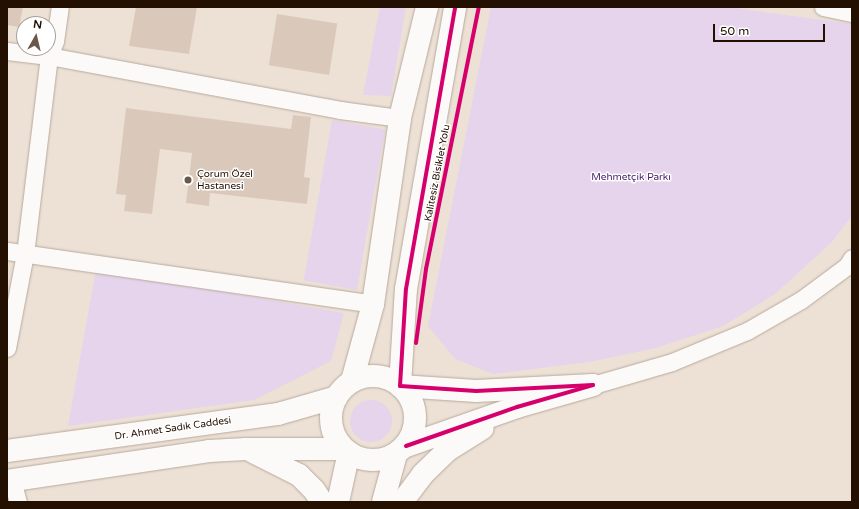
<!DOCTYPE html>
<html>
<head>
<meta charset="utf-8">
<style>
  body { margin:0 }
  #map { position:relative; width:859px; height:509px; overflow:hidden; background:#ede1d6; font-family:"Varela Round",sans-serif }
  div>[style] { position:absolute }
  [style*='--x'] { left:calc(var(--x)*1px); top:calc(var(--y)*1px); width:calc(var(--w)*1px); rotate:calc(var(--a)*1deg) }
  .green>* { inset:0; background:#e5d4ec; transform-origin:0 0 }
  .round { border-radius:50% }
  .building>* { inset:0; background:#dac9ba; transform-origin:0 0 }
  .roads { filter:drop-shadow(0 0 1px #b8a99b) drop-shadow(0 0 1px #b8a99b) }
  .street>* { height:17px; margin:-8.5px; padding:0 8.5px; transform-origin:8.5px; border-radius:8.5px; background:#fcfaf9 }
  .secondary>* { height:22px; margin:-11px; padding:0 11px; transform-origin:11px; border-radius:11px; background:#fcfaf9 }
  .secondary>.ring { margin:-11px; padding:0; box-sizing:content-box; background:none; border:22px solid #fcfaf9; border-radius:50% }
  .cycleway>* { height:4px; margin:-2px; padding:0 2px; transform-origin:2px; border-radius:2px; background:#d6006c }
  .dots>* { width:11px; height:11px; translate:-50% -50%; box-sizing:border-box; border:2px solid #fff; border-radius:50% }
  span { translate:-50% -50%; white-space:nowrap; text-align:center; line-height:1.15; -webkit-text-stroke:3px #fff; paint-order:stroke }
  .street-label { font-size:10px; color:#231000 }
  .poi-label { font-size:10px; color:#231000 }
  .left { translate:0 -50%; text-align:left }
  .park-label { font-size:10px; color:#4a246f }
  .frame { position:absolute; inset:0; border:8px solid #231000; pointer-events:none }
  .north { position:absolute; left:16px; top:16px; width:40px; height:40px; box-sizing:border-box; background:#fff; border:1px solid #a79f99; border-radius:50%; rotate:8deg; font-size:11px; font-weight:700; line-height:16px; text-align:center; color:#231000 }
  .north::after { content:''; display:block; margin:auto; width:14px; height:18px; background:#6a594b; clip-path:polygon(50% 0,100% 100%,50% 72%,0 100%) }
  .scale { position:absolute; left:713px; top:24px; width:112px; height:18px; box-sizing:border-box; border:2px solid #231000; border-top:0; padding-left:5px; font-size:12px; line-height:14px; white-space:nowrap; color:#231000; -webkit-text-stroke:3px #fff; paint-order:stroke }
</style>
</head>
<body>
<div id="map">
  <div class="green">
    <i style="clip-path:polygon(380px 7px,406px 7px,391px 96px,363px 95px)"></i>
    <i style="clip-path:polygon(491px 7px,728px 7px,852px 24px,852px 216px,831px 243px,775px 294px,723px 326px,656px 348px,589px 362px,493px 374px,455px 359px,428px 326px)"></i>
    <i style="left:332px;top:120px;width:54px;height:163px;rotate:10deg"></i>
    <i style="clip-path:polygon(96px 269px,344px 313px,331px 361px,254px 400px,68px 426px)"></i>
    <i class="round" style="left:350px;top:400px;width:42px;height:42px"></i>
  </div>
  <div class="building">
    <i style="clip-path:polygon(7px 7px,23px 7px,19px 27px,7px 25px)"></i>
    <i style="clip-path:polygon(136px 7px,197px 7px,189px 54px,129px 46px)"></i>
    <i style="left:277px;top:14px;width:61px;height:52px;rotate:9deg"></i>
    <i style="clip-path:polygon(126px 108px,291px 129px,293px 115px,311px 117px,304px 177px,310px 178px,307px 204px,210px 193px,209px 206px,186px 203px,192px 153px,160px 149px,152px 214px,124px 211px,126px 195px,116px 194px)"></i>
  </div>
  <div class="roads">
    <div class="street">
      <i style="--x:823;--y:7;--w:30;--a:12"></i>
      <i style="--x:7;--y:51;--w:42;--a:6.8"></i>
      <i style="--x:49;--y:56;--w:296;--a:10.5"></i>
      <i style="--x:340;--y:110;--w:61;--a:7.6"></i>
      <i style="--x:7;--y:251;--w:370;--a:8.2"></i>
      <i style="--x:7;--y:348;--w:96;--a:-79.2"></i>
      <i style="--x:25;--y:254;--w:199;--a:-83.1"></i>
      <i style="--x:49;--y:56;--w:16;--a:-68"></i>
      <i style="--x:55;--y:41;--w:34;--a:-82"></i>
      <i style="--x:593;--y:385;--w:82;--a:-16.2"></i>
      <i style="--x:672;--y:362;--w:81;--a:-22.5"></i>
      <i style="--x:747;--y:331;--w:62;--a:-29.9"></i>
      <i style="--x:801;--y:300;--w:57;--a:-36.5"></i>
      <i style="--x:847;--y:266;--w:9;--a:-58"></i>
      <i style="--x:12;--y:480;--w:23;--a:75"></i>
    </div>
    <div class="secondary">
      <i class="ring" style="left:331px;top:376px;width:62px;height:62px"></i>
      <i style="--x:352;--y:381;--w:80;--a:-74.7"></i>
      <i style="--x:373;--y:304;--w:188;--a:-81.7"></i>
      <i style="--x:400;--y:118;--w:114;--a:-76.3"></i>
      <i style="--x:406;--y:446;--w:118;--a:-19.4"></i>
      <i style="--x:517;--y:407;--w:79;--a:-16.1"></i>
      <i style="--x:593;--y:385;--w:117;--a:177.1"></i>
      <i style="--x:476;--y:391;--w:76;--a:-176.2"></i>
      <i style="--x:400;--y:386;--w:97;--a:-86.5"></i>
      <i style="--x:406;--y:289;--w:286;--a:-80.1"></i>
      <i style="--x:7;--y:451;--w:274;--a:-7.8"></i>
      <i style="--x:278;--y:414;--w:61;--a:-16.1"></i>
      <i style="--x:253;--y:452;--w:51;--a:26.6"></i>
      <i style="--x:299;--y:475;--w:21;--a:45"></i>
      <i style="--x:314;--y:490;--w:14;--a:56"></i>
      <i style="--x:7;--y:481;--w:204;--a:-8.4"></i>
      <i style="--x:209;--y:451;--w:37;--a:-3"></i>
      <i style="--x:246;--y:449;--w:98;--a:0"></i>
      <i style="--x:338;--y:502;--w:51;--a:-77.6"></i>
      <i style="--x:383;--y:502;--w:50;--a:-74.8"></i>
      <i style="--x:402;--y:502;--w:35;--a:-53"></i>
      <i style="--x:423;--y:474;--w:35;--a:-44"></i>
      <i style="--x:448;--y:450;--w:41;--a:-32.2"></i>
    </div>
  </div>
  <div class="cycleway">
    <i style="--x:416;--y:343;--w:75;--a:-82.3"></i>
    <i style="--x:426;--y:269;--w:267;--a:-78.6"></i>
    <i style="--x:406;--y:446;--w:118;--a:-19.4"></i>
    <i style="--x:517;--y:407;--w:79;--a:-16.1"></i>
    <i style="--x:593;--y:385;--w:117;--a:177.1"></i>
    <i style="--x:476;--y:391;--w:76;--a:-176.2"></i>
    <i style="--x:400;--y:386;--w:97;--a:-86.5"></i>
    <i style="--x:406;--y:289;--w:286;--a:-80.1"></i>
  </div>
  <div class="dots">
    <i style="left:188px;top:180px;background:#6a594b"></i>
  </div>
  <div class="street-label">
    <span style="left:438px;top:173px;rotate:-79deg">Kalitesiz Bisiklet Yolu</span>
    <span style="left:173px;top:429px;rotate:-8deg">Dr. Ahmet Sadık Caddesi</span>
  </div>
  <div class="poi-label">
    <span class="left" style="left:197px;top:180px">Çorum Özel<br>Hastanesi</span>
  </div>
  <div class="park-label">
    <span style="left:631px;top:178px">Mehmetçik Parkı</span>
  </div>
  <div class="frame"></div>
  <div class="north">N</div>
  <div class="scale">50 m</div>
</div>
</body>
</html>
